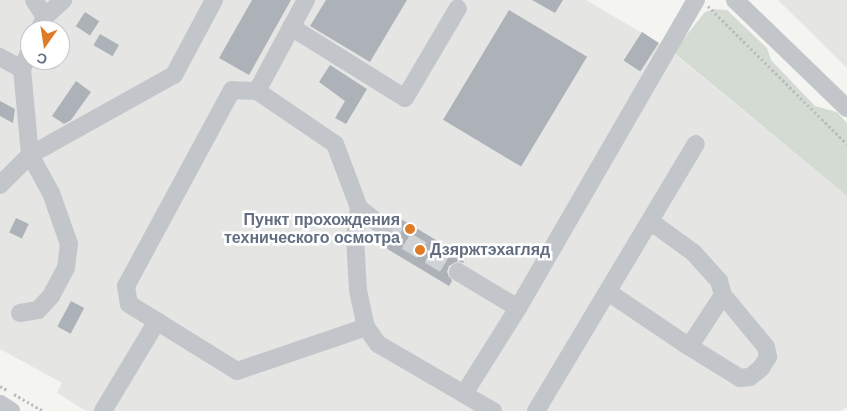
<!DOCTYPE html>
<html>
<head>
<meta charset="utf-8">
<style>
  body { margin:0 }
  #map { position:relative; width:847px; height:411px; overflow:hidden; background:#f4f5f1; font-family:Helvetica,sans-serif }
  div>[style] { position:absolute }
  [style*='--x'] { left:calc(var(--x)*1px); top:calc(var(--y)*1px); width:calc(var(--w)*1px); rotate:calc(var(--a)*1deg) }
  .built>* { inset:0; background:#e5e5e4 }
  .green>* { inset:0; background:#d4dbd2 }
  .building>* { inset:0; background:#adb2b8; transform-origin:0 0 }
  .minor-tunnel>* { height:18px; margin-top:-9px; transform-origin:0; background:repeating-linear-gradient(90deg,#d0d3d5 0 18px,transparent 0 27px) }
  .path>* { height:2.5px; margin-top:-1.25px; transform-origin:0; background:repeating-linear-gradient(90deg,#bcbdc0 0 2.5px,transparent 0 5px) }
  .minor>* { height:18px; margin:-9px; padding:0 9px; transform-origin:9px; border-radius:9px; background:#c2c5c9 }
  .dots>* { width:14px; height:14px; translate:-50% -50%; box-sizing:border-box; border:2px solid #fff; border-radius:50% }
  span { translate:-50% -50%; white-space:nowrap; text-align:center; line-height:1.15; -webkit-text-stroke:5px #fff; paint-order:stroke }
  .poi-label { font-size:16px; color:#646e81; font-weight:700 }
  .right { translate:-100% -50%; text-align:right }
  .left { translate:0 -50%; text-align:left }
  .north { position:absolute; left:20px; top:20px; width:50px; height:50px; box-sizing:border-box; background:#fff; border:1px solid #c1c5cd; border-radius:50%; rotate:193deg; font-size:14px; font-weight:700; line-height:20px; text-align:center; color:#646e81 }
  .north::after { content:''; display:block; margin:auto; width:18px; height:22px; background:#df7a26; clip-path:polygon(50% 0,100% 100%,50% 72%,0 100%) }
</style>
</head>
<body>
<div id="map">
  <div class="built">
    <i style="clip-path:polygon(evenodd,0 0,586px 0,666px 47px,847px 196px,847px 407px,840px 411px,86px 411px,57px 393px,62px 383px,0 349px,0 0,30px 30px,60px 30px,60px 60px,30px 60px,30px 30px)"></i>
    <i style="clip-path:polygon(778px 0,847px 0,847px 68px)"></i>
  </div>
  <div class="green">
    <i style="clip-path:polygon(713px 9px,727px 10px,767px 48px,771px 60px,815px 106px,837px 112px,847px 123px,847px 196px,673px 52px,705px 12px)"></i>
  </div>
  <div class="building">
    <i style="clip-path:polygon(252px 0,291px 0,249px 75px,219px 58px)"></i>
    <i style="clip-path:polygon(326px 0,407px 0,370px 62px,310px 26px)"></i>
    <i style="clip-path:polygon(532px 0,563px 0,555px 13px)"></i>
    <i style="left:509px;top:10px;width:91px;height:128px;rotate:31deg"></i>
    <i style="left:85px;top:12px;width:17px;height:17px;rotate:33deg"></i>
    <i style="left:642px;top:32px;width:20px;height:34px;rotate:33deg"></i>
    <i style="left:100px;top:34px;width:22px;height:13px;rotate:30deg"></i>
    <i style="clip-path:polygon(330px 65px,367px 89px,346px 124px,335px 118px,345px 101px,319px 82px)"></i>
    <i style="clip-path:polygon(76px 81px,91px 92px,71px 120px,64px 124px,52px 116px)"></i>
    <i style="clip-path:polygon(0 101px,15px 109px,13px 123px,0 116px)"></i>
    <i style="clip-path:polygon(391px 213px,466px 258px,463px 263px,458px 261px,449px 266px,447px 272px,452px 281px,449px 286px,374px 241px,377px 236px,386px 237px,392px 233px,393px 224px,388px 218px)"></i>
    <i style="left:16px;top:218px;width:14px;height:16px;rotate:25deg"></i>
    <i style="left:71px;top:301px;width:15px;height:29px;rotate:28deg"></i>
  </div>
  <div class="minor-tunnel">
    <i style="--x:383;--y:227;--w:87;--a:31"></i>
  </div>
  <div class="path">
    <i style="--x:708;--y:6;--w:196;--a:44.8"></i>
    <i style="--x:0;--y:386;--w:10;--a:29"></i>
    <i style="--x:14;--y:394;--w:34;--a:30"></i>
  </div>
  <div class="minor">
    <i style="--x:34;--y:0;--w:20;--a:57"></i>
    <i style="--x:45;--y:17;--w:14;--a:115"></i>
    <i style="--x:306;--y:0;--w:103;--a:118.3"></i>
    <i style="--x:257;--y:91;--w:94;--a:34.2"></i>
    <i style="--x:335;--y:144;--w:68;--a:69.4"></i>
    <i style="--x:359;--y:208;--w:31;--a:38"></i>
    <i style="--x:735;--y:0;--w:156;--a:44"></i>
    <i style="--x:45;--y:17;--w:25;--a:-43"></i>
    <i style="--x:291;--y:27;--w:134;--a:31.9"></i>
    <i style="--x:405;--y:98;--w:104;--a:-59.5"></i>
    <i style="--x:0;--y:57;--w:25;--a:29"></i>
    <i style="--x:257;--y:91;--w:25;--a:-178"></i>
    <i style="--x:232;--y:90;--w:223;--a:118.4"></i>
    <i style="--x:126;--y:286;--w:18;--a:81"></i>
    <i style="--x:129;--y:304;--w:127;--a:31.8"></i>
    <i style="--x:237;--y:371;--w:136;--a:-18.8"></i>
    <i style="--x:366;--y:327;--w:21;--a:55"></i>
    <i style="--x:378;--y:344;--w:99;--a:30.2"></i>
    <i style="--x:0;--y:185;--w:42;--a:-45"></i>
    <i style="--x:30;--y:155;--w:165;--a:-29.1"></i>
    <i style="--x:174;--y:75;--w:85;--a:-61.9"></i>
    <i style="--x:359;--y:208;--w:30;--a:98"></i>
    <i style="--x:355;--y:238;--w:52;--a:86.7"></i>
    <i style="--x:358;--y:290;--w:38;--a:78"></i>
    <i style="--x:458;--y:272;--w:70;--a:31"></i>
    <i style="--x:608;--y:292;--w:93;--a:34"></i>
    <i style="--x:685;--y:344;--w:9;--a:-21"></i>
    <i style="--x:693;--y:341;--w:55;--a:-56.9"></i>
    <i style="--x:723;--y:295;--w:15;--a:-106"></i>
    <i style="--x:719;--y:281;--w:38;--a:-132"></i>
    <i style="--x:694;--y:253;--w:54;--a:-144"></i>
    <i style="--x:20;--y:313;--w:18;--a:-9"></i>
    <i style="--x:38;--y:310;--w:19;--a:-47"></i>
    <i style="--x:51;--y:296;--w:32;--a:-62"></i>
    <i style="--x:66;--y:268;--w:24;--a:-83"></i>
    <i style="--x:69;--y:244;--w:54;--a:-109.4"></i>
    <i style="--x:51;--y:193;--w:43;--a:-118.9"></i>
    <i style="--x:30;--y:155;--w:86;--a:-95.3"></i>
    <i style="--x:22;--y:69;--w:21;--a:-67"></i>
    <i style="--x:685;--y:344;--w:65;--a:31.7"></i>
    <i style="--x:740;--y:378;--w:10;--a:-6"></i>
    <i style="--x:750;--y:377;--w:14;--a:-39"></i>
    <i style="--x:761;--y:368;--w:13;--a:-58"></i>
    <i style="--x:768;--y:357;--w:10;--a:-101"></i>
    <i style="--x:766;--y:347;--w:67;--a:-129.6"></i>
    <i style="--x:0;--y:404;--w:13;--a:32"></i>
    <i style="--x:103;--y:411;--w:105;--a:-59"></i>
    <i style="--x:493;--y:411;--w:34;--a:-150"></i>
    <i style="--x:464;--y:394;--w:102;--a:-57.9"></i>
    <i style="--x:518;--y:308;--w:356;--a:-60"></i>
    <i style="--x:536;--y:411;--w:311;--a:-59.1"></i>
  </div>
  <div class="dots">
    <i style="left:410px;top:229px;background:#df7a26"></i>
    <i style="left:420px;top:250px;background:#df7a26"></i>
  </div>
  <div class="poi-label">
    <span class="right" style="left:400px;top:229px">Пункт прохождения<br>технического осмотра</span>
    <span class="left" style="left:430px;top:250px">Дзяржтэхагляд</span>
  </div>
  <div class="north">С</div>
</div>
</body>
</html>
